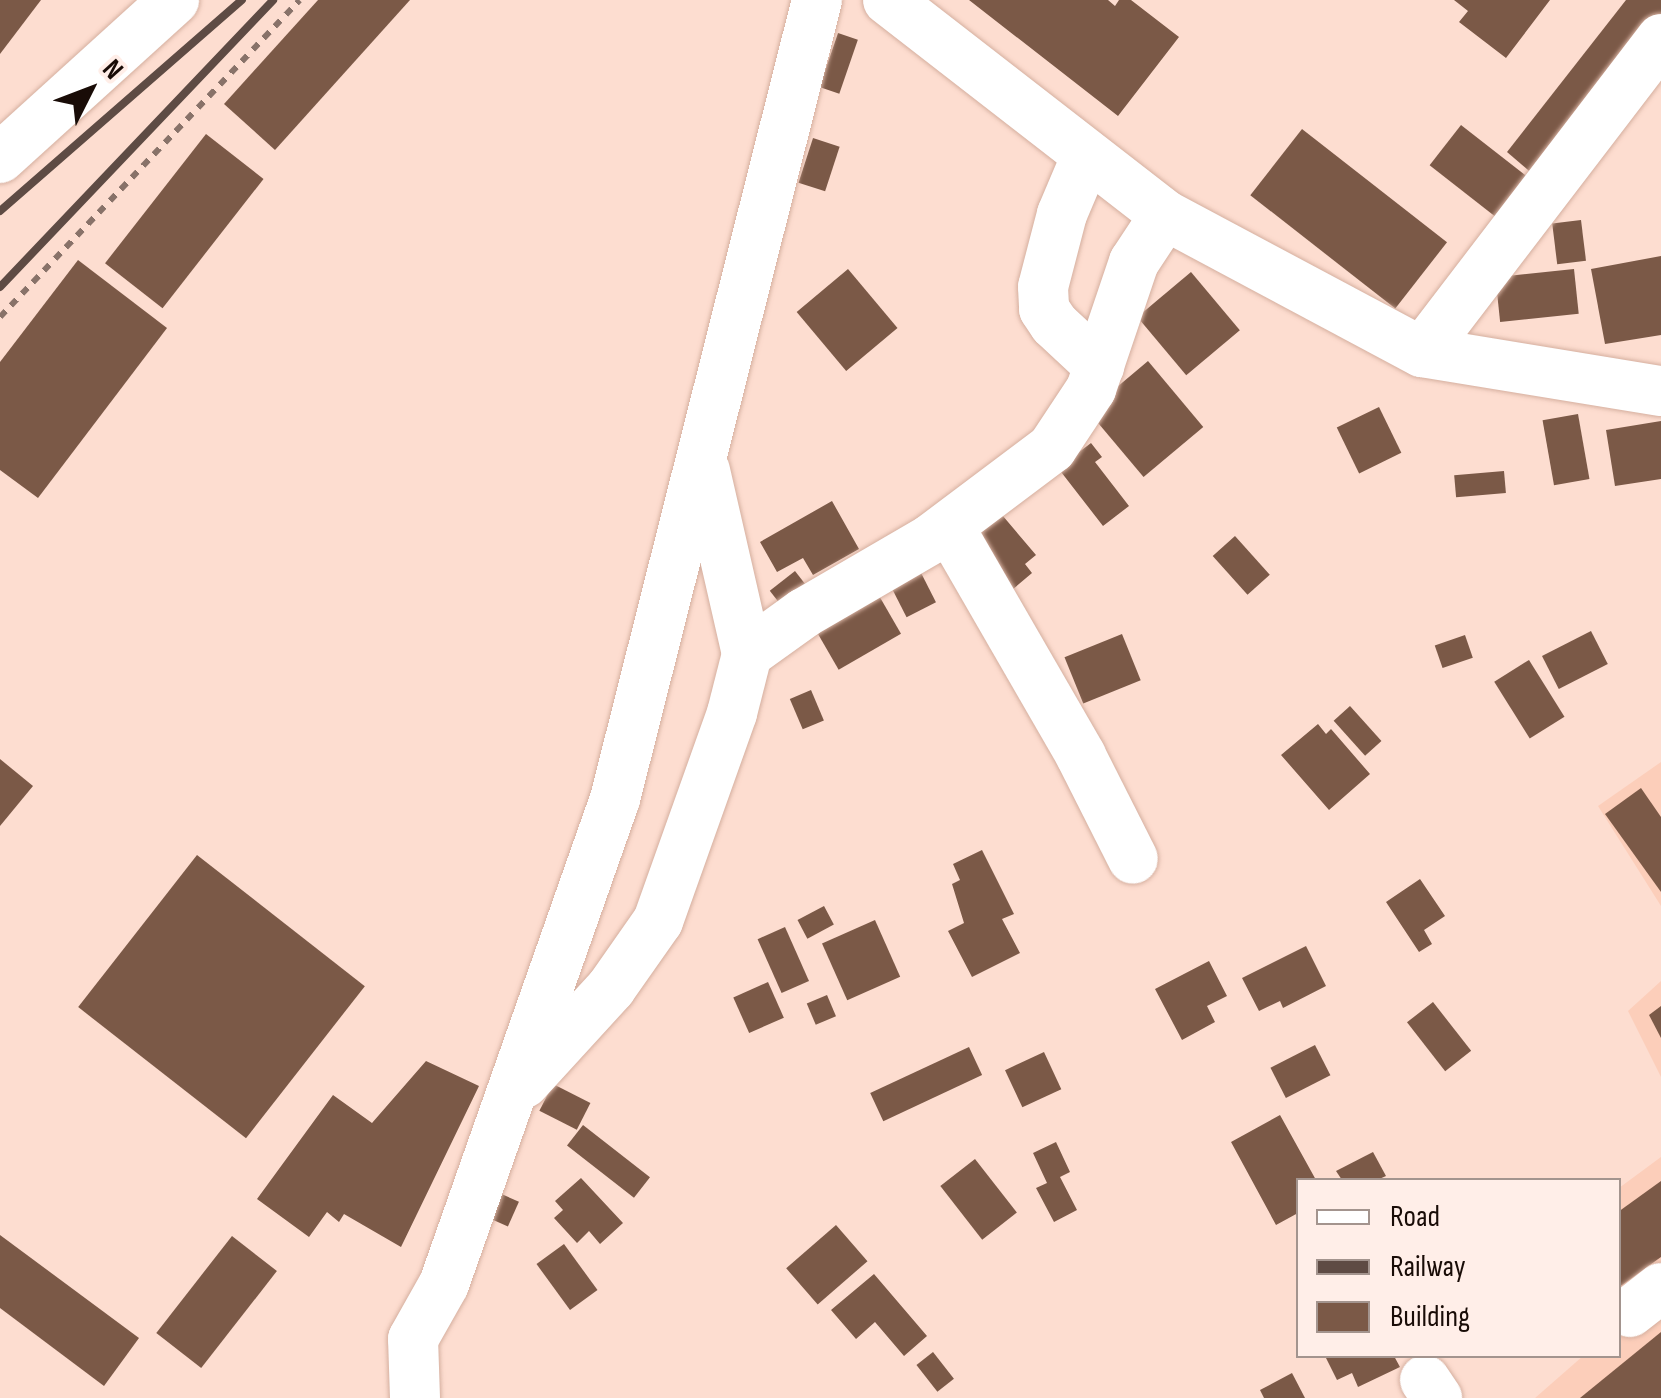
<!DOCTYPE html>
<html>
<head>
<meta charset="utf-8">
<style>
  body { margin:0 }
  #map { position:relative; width:1661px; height:1398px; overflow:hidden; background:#fdddd0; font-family:"Sofia Sans Condensed",sans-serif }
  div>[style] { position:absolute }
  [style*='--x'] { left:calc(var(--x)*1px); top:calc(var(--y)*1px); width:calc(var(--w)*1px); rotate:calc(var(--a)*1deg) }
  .built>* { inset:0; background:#fcceba }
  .building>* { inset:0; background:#7b5947; transform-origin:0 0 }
  .path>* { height:6px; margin-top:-3px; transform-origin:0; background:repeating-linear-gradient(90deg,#887269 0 8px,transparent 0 16px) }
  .roads { filter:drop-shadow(0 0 2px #d5af9f) drop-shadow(0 0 2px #d5af9f) }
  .minor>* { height:50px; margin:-25px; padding:0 25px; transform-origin:25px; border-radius:25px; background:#fff }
  .rail>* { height:8px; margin:-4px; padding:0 4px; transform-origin:4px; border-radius:4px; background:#5e4b44 }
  span { translate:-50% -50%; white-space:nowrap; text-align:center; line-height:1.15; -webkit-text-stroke:10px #ffeee8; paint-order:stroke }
  .legend { position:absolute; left:1296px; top:1178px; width:325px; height:180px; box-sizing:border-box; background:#ffeee8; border:2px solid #a3948e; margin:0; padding:12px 18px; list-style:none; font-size:30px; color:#190c07 }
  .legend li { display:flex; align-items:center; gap:20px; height:50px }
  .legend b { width:50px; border:2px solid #a3948e }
  .north { position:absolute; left:40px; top:40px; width:100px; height:100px; -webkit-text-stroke:8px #ffeee8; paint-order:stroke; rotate:48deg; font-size:28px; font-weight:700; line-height:40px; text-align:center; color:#190c07 }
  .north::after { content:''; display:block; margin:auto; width:35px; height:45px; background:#190c07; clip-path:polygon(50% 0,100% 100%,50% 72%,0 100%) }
</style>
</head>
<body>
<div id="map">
  <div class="built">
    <i style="clip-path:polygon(1661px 762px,1661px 906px,1598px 806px)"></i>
    <i style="clip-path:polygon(1661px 981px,1661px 1077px,1628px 1011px)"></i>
    <i style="clip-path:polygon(1661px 1157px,1661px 1398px,1535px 1398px,1583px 1356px,1618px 1356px,1619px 1188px)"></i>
  </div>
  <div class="building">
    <i style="clip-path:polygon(0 0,41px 0,0 54px)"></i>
    <i style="clip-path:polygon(318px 0,410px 0,275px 150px,224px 104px)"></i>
    <i style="clip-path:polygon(969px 0,1108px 0,1115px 6px,1119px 0,1131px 0,1179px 37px,1118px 116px)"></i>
    <i style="clip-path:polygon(1454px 0,1550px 0,1506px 58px,1459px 22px,1468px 11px)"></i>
    <i style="clip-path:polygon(1626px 0,1661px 0,1661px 27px,1542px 182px,1507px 152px)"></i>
    <i style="left:838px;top:33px;width:21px;height:57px;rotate:19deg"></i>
    <i style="left:1461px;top:125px;width:84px;height:51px;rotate:38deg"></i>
    <i style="left:1302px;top:129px;width:184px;height:84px;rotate:38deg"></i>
    <i style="left:206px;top:134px;width:73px;height:164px;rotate:38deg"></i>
    <i style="left:813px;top:138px;width:28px;height:47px;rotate:18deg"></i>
    <i style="left:1581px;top:220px;width:41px;height:29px;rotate:83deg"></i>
    <i style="clip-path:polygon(1661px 256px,1661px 335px,1605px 344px,1591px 269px)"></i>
    <i style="clip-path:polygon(78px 260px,167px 328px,38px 498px,0 470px,0 362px)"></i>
    <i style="left:848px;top:269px;width:77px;height:67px;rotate:50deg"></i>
    <i style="left:1574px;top:269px;width:45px;height:79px;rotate:84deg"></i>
    <i style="left:1191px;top:272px;width:76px;height:70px;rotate:50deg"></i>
    <i style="left:1148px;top:361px;width:86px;height:78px;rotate:50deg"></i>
    <i style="left:1379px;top:407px;width:51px;height:47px;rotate:64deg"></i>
    <i style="left:1578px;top:414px;width:66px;height:36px;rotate:80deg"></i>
    <i style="clip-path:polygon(1661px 421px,1661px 479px,1615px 486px,1606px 430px)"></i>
    <i style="clip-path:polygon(1091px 443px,1102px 457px,1095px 462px,1129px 506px,1103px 526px,1058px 468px)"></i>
    <i style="left:1504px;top:471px;width:22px;height:50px;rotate:85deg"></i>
    <i style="clip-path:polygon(832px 501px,859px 549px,813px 575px,803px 558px,777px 572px,760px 542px)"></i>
    <i style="clip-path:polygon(997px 509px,1036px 555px,1025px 564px,1032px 573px,1012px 590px,966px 535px)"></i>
    <i style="left:1235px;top:536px;width:52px;height:30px;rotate:48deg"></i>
    <i style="left:916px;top:563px;width:44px;height:33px;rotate:63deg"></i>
    <i style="left:795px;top:571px;width:18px;height:32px;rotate:52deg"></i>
    <i style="left:874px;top:587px;width:54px;height:72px;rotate:60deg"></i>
    <i style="left:1591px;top:631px;width:37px;height:55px;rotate:63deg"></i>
    <i style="left:1122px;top:634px;width:50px;height:62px;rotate:68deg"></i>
    <i style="left:1465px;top:635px;width:24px;height:32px;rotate:71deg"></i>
    <i style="left:1529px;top:660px;width:67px;height:41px;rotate:58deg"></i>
    <i style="left:811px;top:690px;width:33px;height:23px;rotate:67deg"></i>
    <i style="left:1350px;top:706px;width:47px;height:22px;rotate:48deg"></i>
    <i style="clip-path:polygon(1318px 724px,1326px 734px,1331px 729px,1370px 774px,1329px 810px,1281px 755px)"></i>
    <i style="clip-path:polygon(0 759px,33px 786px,0 826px)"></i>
    <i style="clip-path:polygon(1641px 788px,1661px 817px,1661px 892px,1605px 814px)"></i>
    <i style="clip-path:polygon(982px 850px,1014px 914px,1002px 919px,1020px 953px,972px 977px,948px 931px,964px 923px,952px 884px,960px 880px,953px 864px)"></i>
    <i style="left:197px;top:855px;width:213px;height:193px;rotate:38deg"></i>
    <i style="clip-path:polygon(1420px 879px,1445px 916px,1424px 930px,1432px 944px,1419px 952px,1386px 902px)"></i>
    <i style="left:824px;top:906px;width:21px;height:30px;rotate:62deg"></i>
    <i style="left:875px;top:920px;width:62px;height:58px;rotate:66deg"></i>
    <i style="left:785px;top:927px;width:59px;height:30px;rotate:66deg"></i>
    <i style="clip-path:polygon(1306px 946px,1326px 986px,1283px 1008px,1280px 1001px,1259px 1011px,1242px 978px)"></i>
    <i style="clip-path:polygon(1209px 961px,1227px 996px,1207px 1006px,1215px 1022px,1182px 1040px,1155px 989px)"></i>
    <i style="left:768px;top:982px;width:39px;height:38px;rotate:66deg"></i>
    <i style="left:827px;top:995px;width:23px;height:22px;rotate:67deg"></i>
    <i style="left:1433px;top:1002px;width:62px;height:33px;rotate:52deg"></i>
    <i style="clip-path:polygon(1661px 1006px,1661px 1038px,1649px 1015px)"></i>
    <i style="left:1315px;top:1045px;width:34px;height:50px;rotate:63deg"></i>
    <i style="left:969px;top:1047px;width:31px;height:109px;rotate:65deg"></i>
    <i style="left:1044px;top:1052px;width:41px;height:43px;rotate:65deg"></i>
    <i style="clip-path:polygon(426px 1061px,479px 1086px,401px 1247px,344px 1214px,339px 1222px,327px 1212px,309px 1237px,257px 1199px,333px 1095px,372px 1123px)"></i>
    <i style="left:553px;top:1084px;width:42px;height:30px;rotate:27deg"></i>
    <i style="clip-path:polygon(1280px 1115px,1316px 1180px,1298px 1180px,1298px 1213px,1276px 1225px,1231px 1142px)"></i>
    <i style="left:583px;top:1125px;width:85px;height:26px;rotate:38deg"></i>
    <i style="clip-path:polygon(1056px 1142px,1070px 1172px,1060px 1177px,1077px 1210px,1054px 1222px,1036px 1188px,1047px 1183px,1033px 1153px)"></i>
    <i style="clip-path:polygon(1373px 1152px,1386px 1176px,1377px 1180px,1342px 1180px,1336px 1171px)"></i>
    <i style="left:975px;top:1159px;width:68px;height:44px;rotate:52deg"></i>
    <i style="clip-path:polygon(581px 1178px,623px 1223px,600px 1244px,589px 1231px,577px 1243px,554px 1218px,563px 1210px,555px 1201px)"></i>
    <i style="clip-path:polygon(1661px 1181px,1661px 1257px,1618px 1288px,1618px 1212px)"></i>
    <i style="left:497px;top:1192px;width:24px;height:27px;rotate:24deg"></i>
    <i style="left:836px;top:1225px;width:48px;height:66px;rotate:49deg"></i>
    <i style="clip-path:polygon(0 1235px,139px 1338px,104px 1386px,0 1308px)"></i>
    <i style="left:232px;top:1236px;width:57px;height:123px;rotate:38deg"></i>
    <i style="left:564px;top:1244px;width:57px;height:34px;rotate:54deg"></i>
    <i style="clip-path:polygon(874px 1274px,927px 1336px,904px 1356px,875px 1322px,856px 1339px,831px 1310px)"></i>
    <i style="clip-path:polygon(1661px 1332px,1661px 1398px,1580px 1398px)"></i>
    <i style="left:933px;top:1352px;width:34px;height:21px;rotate:52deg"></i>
    <i style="clip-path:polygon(1325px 1356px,1394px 1356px,1400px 1367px,1358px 1387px,1352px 1373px,1337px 1380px)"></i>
    <i style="clip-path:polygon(1292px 1373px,1305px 1398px,1264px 1398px,1260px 1390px)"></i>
  </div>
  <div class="path">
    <i style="--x:0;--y:317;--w:436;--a:-46.6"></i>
  </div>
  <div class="roads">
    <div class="minor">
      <i style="--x:888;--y:0;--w:351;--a:37.8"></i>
      <i style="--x:1165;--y:215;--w:291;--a:28.1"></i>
      <i style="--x:1422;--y:352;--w:242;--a:9.3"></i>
      <i style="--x:1087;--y:155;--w:64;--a:113"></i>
      <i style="--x:1062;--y:214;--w:75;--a:104.6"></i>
      <i style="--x:1043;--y:287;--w:22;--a:87"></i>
      <i style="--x:1044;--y:309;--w:18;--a:56"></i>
      <i style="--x:1054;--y:324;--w:62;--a:43"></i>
      <i style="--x:0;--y:158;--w:235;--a:-42.2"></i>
      <i style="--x:1422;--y:352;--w:394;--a:-52.6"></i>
      <i style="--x:949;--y:527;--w:264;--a:60"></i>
      <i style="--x:1081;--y:756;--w:115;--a:63.2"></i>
      <i style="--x:747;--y:654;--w:70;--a:-35.7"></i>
      <i style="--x:804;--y:613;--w:147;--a:-30.2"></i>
      <i style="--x:931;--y:539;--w:151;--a:-36.9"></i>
      <i style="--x:1052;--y:448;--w:71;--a:-56.5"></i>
      <i style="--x:1091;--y:389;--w:134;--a:-71.3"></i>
      <i style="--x:1134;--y:262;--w:56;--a:-56.6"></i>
      <i style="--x:524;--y:1083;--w:129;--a:-47.5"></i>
      <i style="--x:611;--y:988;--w:82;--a:-55"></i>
      <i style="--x:658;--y:921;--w:221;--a:-70.4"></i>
      <i style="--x:732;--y:713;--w:61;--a:-75.7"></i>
      <i style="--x:747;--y:654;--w:188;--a:-102.9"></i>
      <i style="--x:1630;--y:1312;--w:39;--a:-38"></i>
      <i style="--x:1425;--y:1380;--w:22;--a:56"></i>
      <i style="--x:415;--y:1398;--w:59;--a:-91.9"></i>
      <i style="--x:413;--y:1339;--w:63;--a:-60.6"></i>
      <i style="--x:444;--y:1284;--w:514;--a:-70.58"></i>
      <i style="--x:615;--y:799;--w:824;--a:-75.81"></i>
    </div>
  </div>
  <div class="rail">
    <i style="--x:0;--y:211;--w:321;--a:-41.1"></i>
    <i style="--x:0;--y:287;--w:396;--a:-46.4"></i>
  </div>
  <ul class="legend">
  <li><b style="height:12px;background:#fff"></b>Road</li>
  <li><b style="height:12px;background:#5e4b44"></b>Railway</li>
  <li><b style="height:28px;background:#7b5947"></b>Building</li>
  </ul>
  <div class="north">N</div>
</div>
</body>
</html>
